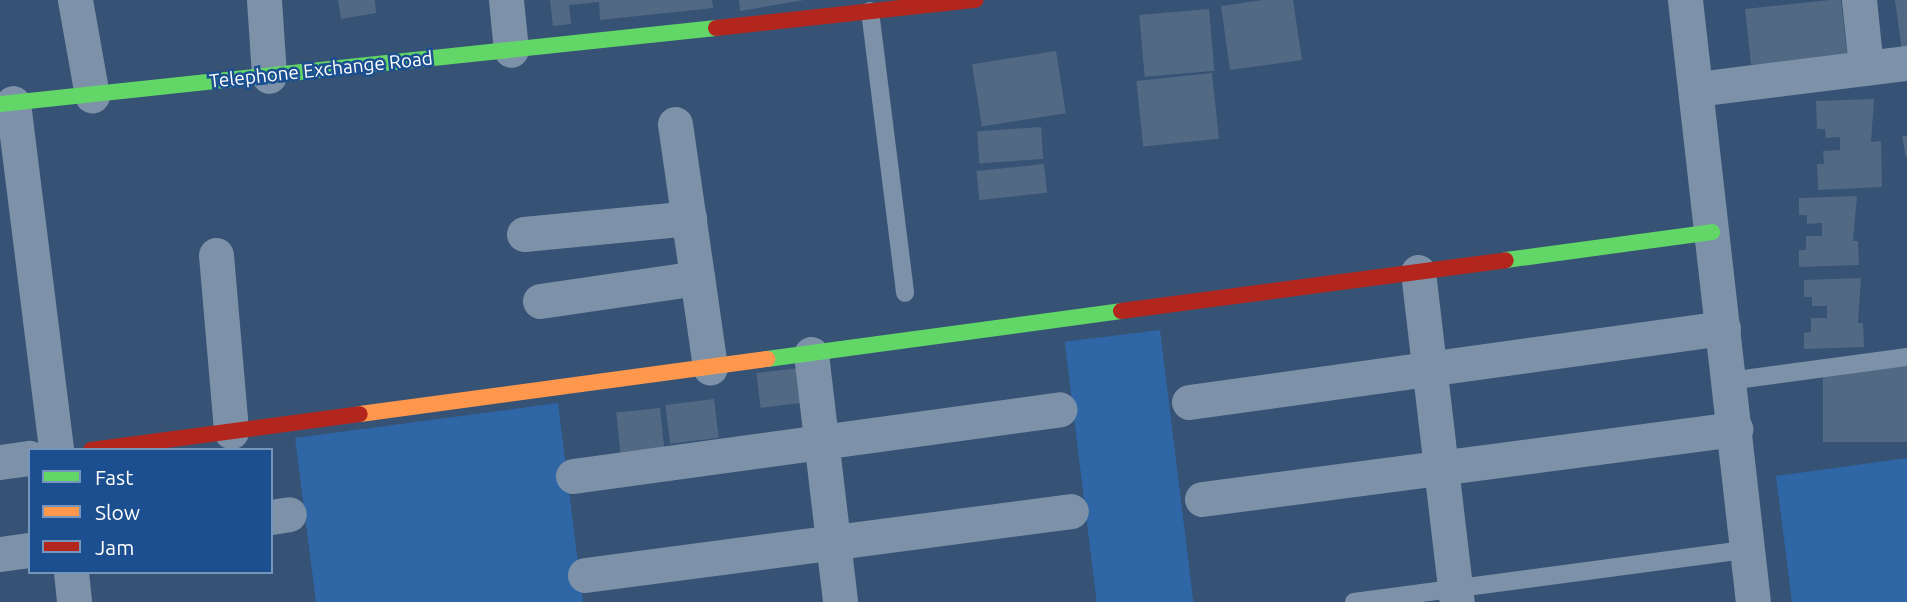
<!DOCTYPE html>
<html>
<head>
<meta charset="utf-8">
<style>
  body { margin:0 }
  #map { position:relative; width:1907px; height:602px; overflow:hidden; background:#365274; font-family:Ubuntu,sans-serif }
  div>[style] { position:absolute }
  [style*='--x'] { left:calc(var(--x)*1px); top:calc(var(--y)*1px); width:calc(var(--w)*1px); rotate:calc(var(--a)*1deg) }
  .green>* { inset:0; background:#2f66a5; transform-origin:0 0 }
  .building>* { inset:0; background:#526984; transform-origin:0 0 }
  .lane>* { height:18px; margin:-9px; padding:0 9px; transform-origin:9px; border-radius:9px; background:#7d92a8 }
  .street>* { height:35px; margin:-17.5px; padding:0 17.5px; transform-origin:17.5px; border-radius:17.5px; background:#7d92a8 }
  .fast>* { height:16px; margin:-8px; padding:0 8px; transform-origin:8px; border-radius:8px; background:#63d668 }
  .slow>* { height:16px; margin:-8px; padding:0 8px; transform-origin:8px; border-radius:8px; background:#ff974d }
  .jam>* { height:16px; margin:-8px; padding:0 8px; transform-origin:8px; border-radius:8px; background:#b3261e }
  span { translate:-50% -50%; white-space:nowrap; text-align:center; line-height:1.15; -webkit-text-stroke:5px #1b4f8f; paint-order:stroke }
  .street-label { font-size:19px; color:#fff }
  .legend { position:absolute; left:28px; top:448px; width:245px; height:126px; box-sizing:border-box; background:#1b4f8f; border:2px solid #7695bc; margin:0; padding:9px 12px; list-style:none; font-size:21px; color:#fff }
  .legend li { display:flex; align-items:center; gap:14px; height:35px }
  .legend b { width:35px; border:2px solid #7695bc }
</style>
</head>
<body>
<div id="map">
  <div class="green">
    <i style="left:1160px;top:330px;width:274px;height:96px;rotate:83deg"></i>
    <i style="clip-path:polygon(558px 403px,583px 602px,316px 602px,295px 438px)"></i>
    <i style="clip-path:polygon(1907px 458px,1907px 602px,1792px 602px,1776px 476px)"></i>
  </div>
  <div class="building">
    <i style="clip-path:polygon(338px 0,375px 0,376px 13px,341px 19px)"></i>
    <i style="clip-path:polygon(550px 0,712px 0,713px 8px,600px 20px,599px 2px,569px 5px,571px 24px,553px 26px)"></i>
    <i style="clip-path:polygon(739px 0,804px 0,740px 11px)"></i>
    <i style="clip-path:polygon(1263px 0,1293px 0,1302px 60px,1230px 70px,1221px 6px)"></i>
    <i style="clip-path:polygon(1830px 0,1841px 0,1847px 55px,1751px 65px,1745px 9px)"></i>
    <i style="clip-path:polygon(1895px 0,1907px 0,1907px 50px,1902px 51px)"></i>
    <i style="left:1209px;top:9px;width:62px;height:70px;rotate:85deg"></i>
    <i style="left:1056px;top:51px;width:63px;height:85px;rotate:81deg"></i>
    <i style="left:1212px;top:73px;width:66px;height:76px;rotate:84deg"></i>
    <i style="clip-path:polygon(1874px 99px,1871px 142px,1881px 141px,1882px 187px,1818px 190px,1817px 164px,1824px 164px,1823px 151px,1840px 150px,1840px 137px,1826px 138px,1825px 129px,1817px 129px,1816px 101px)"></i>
    <i style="left:1041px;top:127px;width:32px;height:64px;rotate:86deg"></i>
    <i style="clip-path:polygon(1902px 136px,1907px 136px,1907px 158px,1906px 158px)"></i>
    <i style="left:1044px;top:164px;width:29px;height:68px;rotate:84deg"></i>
    <i style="clip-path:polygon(1857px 196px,1853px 241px,1858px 241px,1859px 265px,1799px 267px,1799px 250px,1806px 250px,1806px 236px,1822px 236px,1822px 223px,1807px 224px,1807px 215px,1799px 215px,1799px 198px)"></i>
    <i style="clip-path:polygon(1861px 278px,1858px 323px,1863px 323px,1864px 347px,1804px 349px,1804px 333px,1811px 332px,1811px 318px,1827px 318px,1827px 306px,1812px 306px,1812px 297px,1804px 297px,1804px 280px)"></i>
    <i style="left:1907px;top:363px;width:79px;height:84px;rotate:90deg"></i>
    <i style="left:798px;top:368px;width:35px;height:42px;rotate:83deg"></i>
    <i style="left:714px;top:399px;width:39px;height:49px;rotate:83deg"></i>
    <i style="left:660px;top:408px;width:40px;height:44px;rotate:84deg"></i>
  </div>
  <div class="lane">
    <i style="--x:870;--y:11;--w:284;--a:82.9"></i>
    <i style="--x:1729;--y:381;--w:180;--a:-7.7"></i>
    <i style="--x:1354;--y:602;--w:399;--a:-7.6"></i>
  </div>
  <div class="street">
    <i style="--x:75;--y:0;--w:97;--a:79.9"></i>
    <i style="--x:264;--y:0;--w:76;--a:86.2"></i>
    <i style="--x:506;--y:0;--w:50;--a:84.3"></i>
    <i style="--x:1685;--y:0;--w:606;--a:83.56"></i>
    <i style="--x:1859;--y:0;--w:68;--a:84.1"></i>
    <i style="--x:1697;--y:89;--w:212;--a:-7.1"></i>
    <i style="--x:13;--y:103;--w:350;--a:82.9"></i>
    <i style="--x:675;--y:124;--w:246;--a:81.8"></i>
    <i style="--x:524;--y:234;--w:166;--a:-5.5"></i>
    <i style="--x:216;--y:255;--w:177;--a:85.1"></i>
    <i style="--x:1418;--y:272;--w:332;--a:83.3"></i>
    <i style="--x:540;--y:301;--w:159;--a:-8.3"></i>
    <i style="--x:811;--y:354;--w:250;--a:83.3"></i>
    <i style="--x:1189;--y:402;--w:539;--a:-7.89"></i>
    <i style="--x:0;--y:462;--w:30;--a:-8"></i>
    <i style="--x:573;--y:476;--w:491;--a:-7.8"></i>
    <i style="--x:1202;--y:499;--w:538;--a:-7.48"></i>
    <i style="--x:271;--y:517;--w:18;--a:-9"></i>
    <i style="--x:0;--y:554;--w:30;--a:-8"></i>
    <i style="--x:71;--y:572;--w:30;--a:84"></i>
    <i style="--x:585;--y:575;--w:490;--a:-7.5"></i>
  </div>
  <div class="fast">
    <i style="--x:0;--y:104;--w:720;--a:-6.06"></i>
    <i style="--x:1506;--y:260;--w:208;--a:-7.7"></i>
    <i style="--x:767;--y:359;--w:357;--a:-7.7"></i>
  </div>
  <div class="slow">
    <i style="--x:360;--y:414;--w:411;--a:-7.7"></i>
  </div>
  <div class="jam">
    <i style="--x:716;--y:28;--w:261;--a:-6.2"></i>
    <i style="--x:1121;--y:311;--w:388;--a:-7.5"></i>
    <i style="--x:91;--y:450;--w:271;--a:-7.6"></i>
  </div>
  <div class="street-label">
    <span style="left:321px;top:70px;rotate:-6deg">Telephone Exchange Road</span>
  </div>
  <ul class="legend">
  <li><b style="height:9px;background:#63d668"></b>Fast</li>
  <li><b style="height:9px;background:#ff974d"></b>Slow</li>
  <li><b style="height:9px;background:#b3261e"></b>Jam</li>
  </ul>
</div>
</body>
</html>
